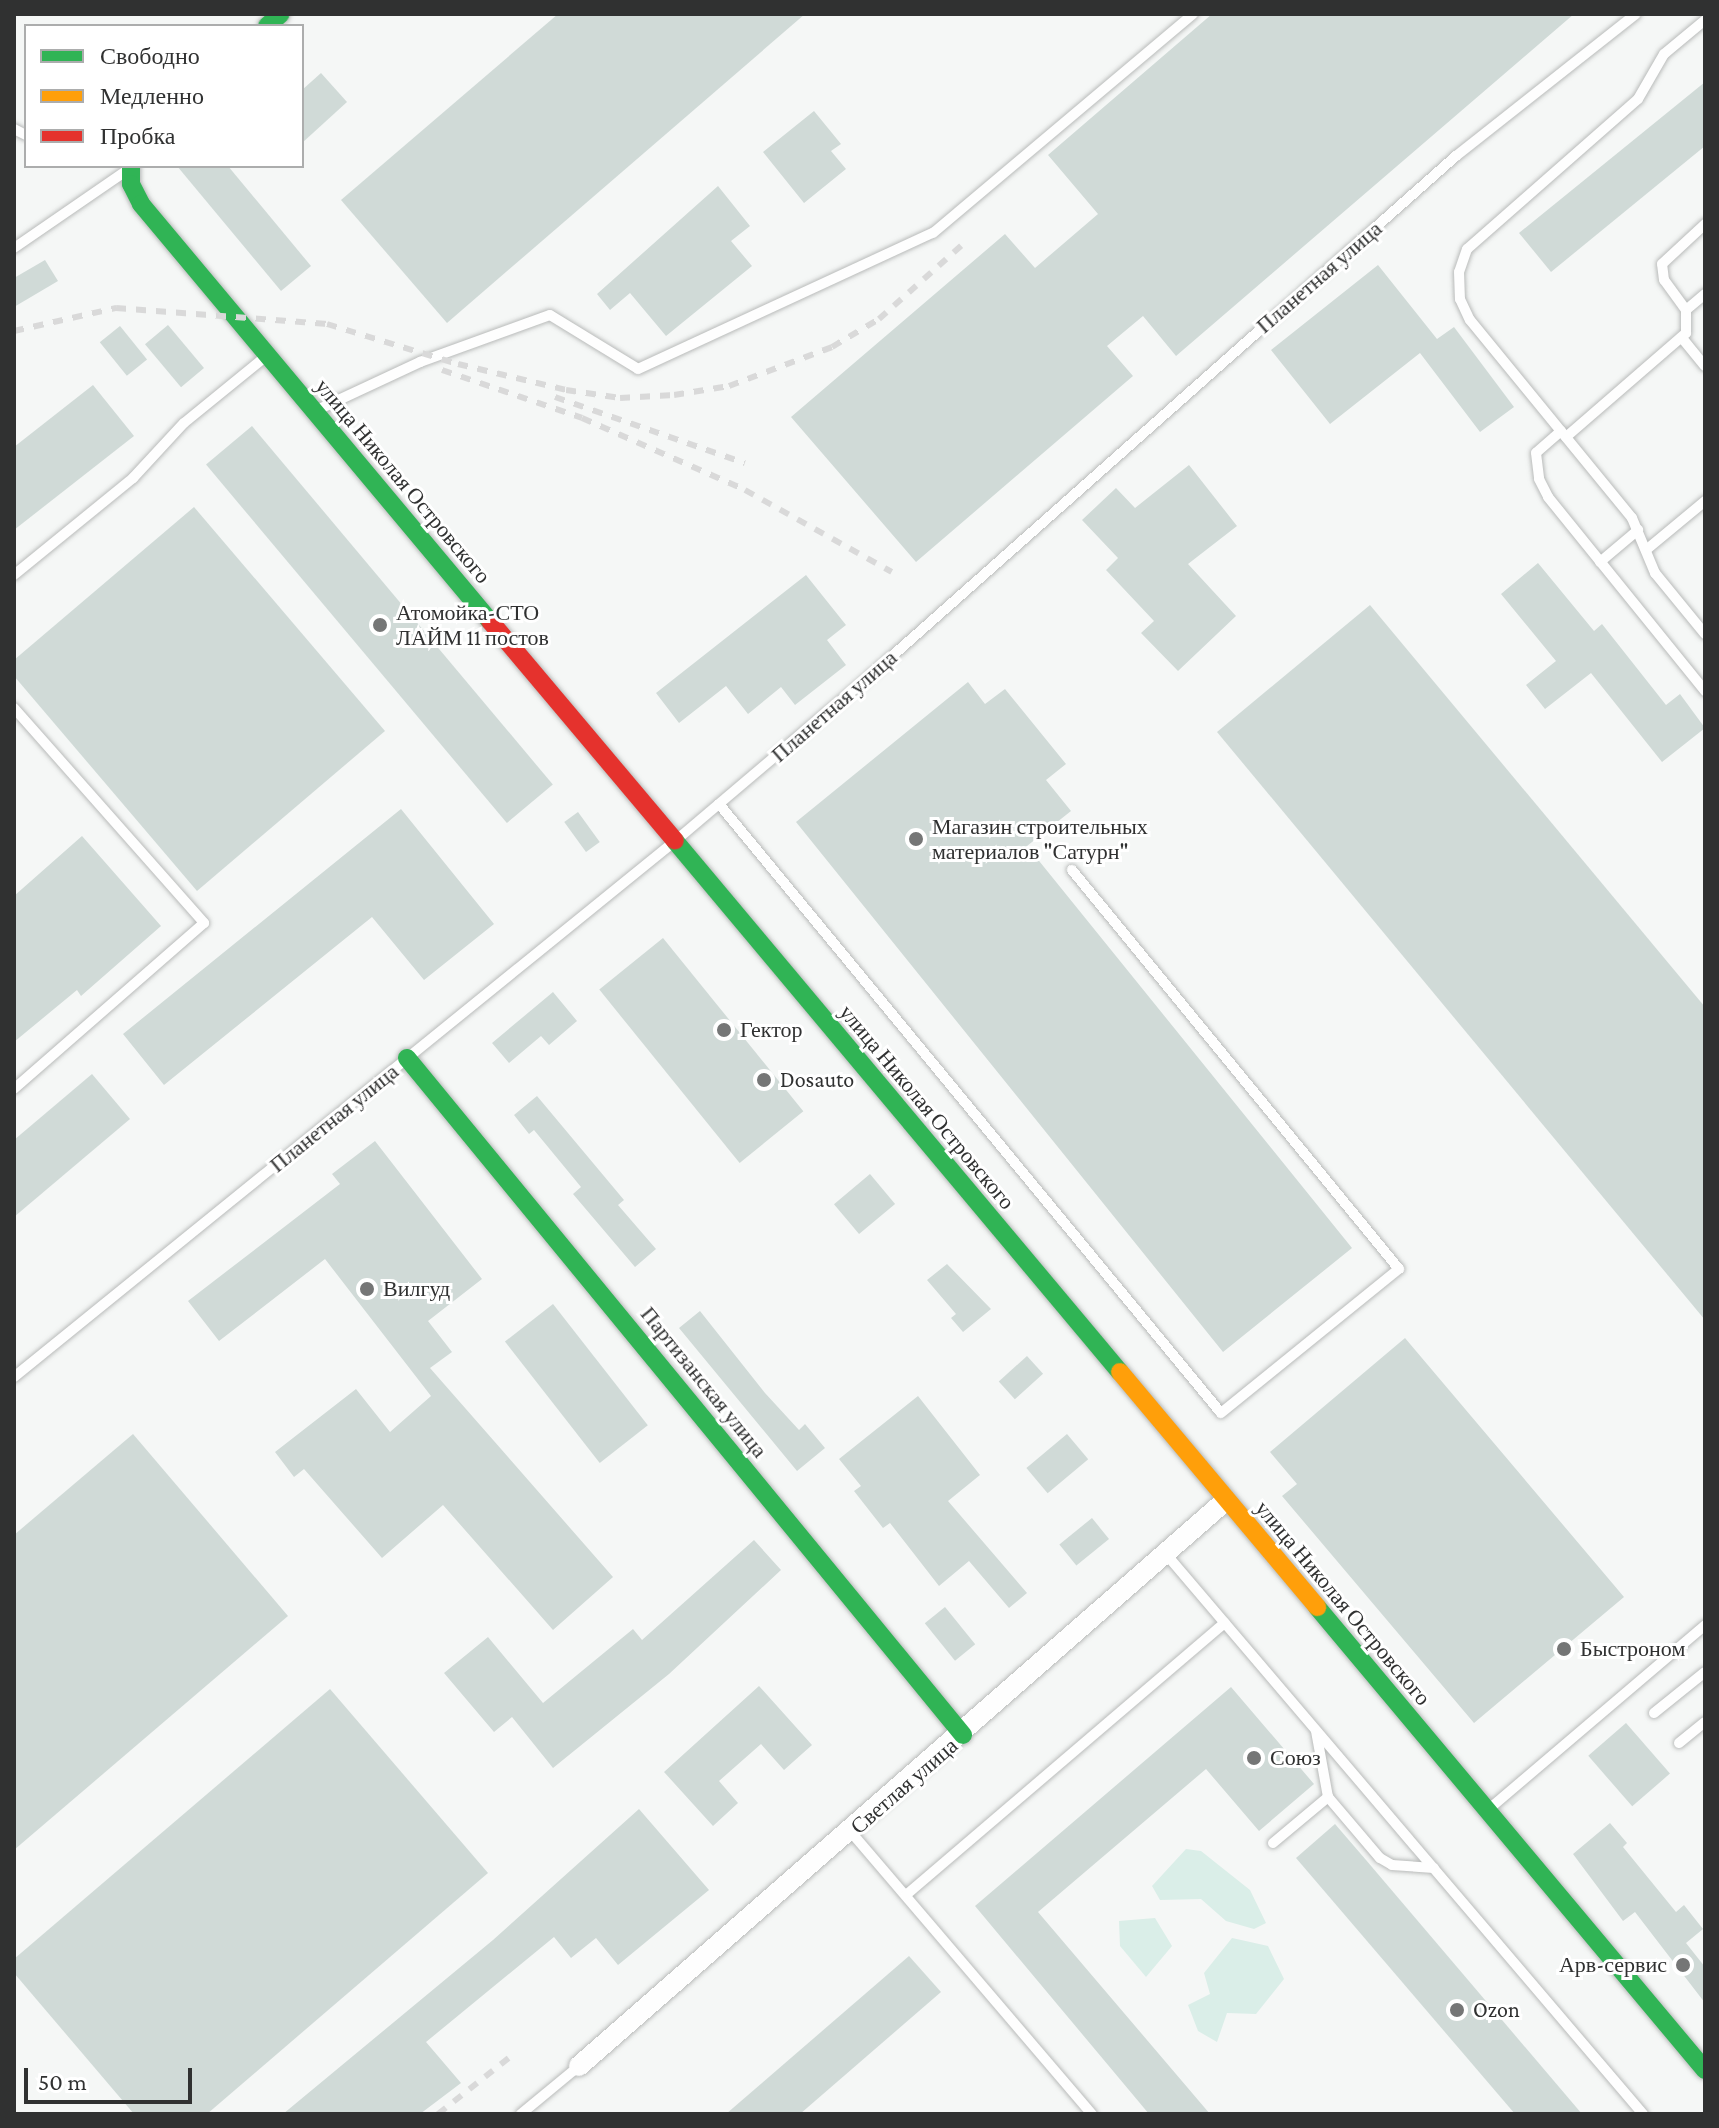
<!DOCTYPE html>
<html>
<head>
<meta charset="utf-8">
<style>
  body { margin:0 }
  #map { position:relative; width:1719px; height:2128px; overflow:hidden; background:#f5f7f6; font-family:"Crimson Pro",serif }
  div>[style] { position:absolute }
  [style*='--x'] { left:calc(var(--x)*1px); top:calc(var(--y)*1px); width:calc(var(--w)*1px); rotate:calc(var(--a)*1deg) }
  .green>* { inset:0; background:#daeee8 }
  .building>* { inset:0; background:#d0dad7; transform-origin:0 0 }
  .roads { filter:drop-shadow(0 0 2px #b9bbba) drop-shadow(0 0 2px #b9bbba) }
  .lane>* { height:10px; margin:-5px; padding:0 5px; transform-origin:5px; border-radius:5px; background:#fefefe }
  .street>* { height:20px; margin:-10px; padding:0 10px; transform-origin:10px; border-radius:10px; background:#fefefe }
  .fast>* { height:18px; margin:-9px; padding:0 9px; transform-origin:9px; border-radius:9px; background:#30b455 }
  .slow>* { height:18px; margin:-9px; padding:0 9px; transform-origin:9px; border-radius:9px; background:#ff9f0a }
  .jam>* { height:18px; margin:-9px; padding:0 9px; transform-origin:9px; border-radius:9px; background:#e5322d }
  .rail>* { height:6px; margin-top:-3px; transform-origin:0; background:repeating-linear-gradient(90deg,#d9d9d9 0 10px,transparent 0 20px) }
  .dots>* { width:22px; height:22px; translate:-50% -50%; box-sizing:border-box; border:4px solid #fff; border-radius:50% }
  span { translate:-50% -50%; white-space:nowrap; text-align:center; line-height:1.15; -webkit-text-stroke:6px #fff; paint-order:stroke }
  .street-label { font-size:22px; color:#303131 }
  .poi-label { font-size:22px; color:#303131 }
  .left { translate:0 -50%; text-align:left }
  .right { translate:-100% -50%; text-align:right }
  .frame { position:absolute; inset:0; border:16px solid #303131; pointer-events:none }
  .legend { position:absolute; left:24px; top:24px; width:280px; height:144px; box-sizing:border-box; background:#fff; border:2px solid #acadad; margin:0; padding:10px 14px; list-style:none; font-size:24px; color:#303131 }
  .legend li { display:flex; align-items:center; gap:16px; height:40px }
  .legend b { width:40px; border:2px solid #acadad }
  .scale { position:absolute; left:24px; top:2068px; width:168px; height:36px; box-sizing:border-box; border:4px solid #303131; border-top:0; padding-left:10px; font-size:24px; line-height:28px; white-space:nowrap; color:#303131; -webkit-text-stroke:6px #fff; paint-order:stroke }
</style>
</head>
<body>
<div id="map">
  <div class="green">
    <i style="clip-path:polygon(1186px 1849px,1201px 1851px,1250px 1890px,1266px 1923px,1254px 1929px,1226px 1921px,1201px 1899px,1160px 1900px,1152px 1886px)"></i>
    <i style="clip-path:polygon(1155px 1918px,1172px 1946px,1146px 1977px,1120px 1946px,1119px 1921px)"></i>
    <i style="clip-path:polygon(1232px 1938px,1268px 1946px,1284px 1979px,1256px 2014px,1227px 2013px,1217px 2042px,1198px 2031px,1188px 2005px,1210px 1994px,1204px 1973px)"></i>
  </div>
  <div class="building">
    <i style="clip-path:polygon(558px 14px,805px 14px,447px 323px,341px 200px)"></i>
    <i style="clip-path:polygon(1212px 14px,1574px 14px,1176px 356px,1143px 316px,1107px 346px,1133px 376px,916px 562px,791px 417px,1005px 234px,1035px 268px,1098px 214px,1048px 155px)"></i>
    <i style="clip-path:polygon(321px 73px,347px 102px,302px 143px,302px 90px)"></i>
    <i style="clip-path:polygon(1705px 82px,1705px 146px,1551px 272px,1519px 233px)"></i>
    <i style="clip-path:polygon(814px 111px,841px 144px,831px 151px,846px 169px,804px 203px,763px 152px)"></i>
    <i style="clip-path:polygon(177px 166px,228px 166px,311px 266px,281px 291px)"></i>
    <i style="clip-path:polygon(718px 186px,750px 226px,731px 241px,752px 266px,666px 336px,630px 293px,610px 310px,597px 294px)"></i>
    <i style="clip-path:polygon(45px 260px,58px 281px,14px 307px,14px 278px)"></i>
    <i style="clip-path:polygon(1378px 265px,1437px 339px,1454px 327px,1514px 407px,1480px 432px,1420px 353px,1330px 424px,1271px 350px)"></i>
    <i style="left:168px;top:325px;width:56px;height:30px;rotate:50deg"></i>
    <i style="left:120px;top:326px;width:43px;height:26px;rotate:51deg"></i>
    <i style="clip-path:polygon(93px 385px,134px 436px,14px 530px,14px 447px)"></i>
    <i style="left:252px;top:426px;width:468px;height:60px;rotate:50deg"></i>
    <i style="clip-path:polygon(1189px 465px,1237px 526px,1188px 564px,1236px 616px,1178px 671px,1141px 633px,1154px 621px,1106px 570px,1118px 558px,1082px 520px,1116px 488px,1135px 508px)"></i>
    <i style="clip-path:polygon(194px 507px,385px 731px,197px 891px,14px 676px,14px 660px)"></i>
    <i style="clip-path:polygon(1538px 563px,1594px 631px,1602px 624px,1666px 705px,1680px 694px,1705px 728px,1662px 762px,1591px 673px,1545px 709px,1526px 685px,1556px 661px,1501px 594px)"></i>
    <i style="clip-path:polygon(806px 575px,846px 625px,827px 640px,846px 665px,795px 705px,781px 687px,748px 714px,726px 686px,679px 723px,656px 693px)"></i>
    <i style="clip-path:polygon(1370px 605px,1705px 1007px,1705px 1320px,1217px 732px)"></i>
    <i style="clip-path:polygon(968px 682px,985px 704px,1005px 689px,1066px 764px,1046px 780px,1071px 811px,1027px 846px,1352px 1248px,1223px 1352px,796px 822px)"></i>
    <i style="clip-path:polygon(401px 809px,494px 924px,424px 980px,372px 917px,164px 1085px,123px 1034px)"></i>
    <i style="left:578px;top:812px;width:37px;height:17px;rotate:54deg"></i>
    <i style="clip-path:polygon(82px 836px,161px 926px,81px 996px,77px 990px,14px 1042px,14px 896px)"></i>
    <i style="left:663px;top:938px;width:223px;height:82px;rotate:51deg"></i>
    <i style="clip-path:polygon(553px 992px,577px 1021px,549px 1045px,541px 1036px,509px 1063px,492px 1043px)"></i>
    <i style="clip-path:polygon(92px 1074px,130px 1119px,14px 1217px,14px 1140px)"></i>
    <i style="clip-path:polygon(537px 1096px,624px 1200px,618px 1205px,656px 1249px,635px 1267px,573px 1194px,581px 1187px,534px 1130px,529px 1134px,514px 1115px)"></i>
    <i style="clip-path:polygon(375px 1141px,482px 1279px,428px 1321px,452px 1352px,430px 1368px,613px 1577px,553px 1630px,443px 1505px,382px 1558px,304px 1469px,294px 1477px,275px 1452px,356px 1389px,390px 1432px,431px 1396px,325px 1259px,219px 1341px,188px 1301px,340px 1184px,332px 1174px)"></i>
    <i style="left:870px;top:1174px;width:39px;height:47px;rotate:50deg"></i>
    <i style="clip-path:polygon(947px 1264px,991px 1309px,963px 1332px,951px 1318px,956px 1314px,927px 1280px)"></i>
    <i style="left:553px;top:1304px;width:154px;height:61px;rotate:52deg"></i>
    <i style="clip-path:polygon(700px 1311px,765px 1393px,799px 1430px,805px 1424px,825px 1448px,797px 1471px,679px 1328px)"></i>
    <i style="clip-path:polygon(1405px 1338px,1624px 1597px,1474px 1723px,1282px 1496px,1297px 1484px,1270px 1452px)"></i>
    <i style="left:1027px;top:1356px;width:24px;height:38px;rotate:48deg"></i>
    <i style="clip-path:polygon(918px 1396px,980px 1475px,948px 1501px,1027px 1593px,1009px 1608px,969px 1561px,939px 1586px,890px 1523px,883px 1528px,854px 1491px,861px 1486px,839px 1459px)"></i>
    <i style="clip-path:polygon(133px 1434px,288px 1616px,14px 1850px,14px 1535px)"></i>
    <i style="left:1067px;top:1434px;width:33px;height:53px;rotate:50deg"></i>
    <i style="left:1092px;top:1518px;width:27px;height:42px;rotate:51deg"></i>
    <i style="clip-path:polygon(754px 1540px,781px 1570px,669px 1674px,553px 1768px,512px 1717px,494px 1732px,444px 1673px,488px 1637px,543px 1703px,633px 1629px,642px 1640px)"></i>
    <i style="left:945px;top:1607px;width:48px;height:26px;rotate:51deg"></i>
    <i style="clip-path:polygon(759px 1686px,812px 1745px,784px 1770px,761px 1744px,719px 1781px,738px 1803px,713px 1826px,664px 1772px)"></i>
    <i style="clip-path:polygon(1231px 1687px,1314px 1784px,1259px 1831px,1206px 1769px,1038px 1912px,1210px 2114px,1149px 2114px,975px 1906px)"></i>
    <i style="clip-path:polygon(330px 1689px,488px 1873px,207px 2114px,134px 2114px,14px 1973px,14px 1959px)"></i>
    <i style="left:1626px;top:1723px;width:67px;height:50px;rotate:49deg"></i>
    <i style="clip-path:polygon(639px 1809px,709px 1890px,618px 1965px,596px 1938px,571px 1958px,554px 1937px,426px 2042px,461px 2083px,420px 2114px,283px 2114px,493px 1940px)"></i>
    <i style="clip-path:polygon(1610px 1823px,1627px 1843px,1623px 1847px,1676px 1912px,1684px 1905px,1703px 1929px,1686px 1943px,1705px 1967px,1705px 2003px,1635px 1912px,1623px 1921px,1573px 1854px)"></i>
    <i style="clip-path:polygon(1335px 1824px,1366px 1860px,1582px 2114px,1515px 2114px,1296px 1858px)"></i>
    <i style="clip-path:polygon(909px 1956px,941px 1992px,800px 2114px,726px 2114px)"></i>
  </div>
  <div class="roads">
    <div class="lane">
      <i style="--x:1705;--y:20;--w:53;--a:140.3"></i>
      <i style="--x:1664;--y:54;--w:52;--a:120"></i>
      <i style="--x:1638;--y:99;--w:227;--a:138.7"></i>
      <i style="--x:1467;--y:249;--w:24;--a:109"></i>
      <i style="--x:1459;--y:272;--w:27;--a:88"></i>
      <i style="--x:1460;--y:299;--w:23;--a:65"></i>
      <i style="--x:1470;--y:320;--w:256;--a:50.7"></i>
      <i style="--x:1632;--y:518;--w:60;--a:67.3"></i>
      <i style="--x:1655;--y:573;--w:79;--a:50.7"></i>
      <i style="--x:14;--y:129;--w:13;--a:27"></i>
      <i style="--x:14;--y:248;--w:140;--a:-34.5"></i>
      <i style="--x:1686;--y:310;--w:25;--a:-40"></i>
      <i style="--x:1682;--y:338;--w:36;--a:51"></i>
      <i style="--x:315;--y:411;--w:116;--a:-25"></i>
      <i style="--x:420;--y:362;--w:138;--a:-19.9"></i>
      <i style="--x:550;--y:315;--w:103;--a:31.5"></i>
      <i style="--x:638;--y:369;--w:325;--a:-24.8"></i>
      <i style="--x:933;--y:233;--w:340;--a:-40.1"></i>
      <i style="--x:1561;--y:431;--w:33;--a:139"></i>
      <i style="--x:1536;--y:453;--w:26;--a:83"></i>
      <i style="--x:1539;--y:479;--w:20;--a:63"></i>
      <i style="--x:1548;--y:497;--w:250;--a:51"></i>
      <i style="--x:1566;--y:437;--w:159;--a:-40.9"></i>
      <i style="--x:1686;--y:333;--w:23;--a:-90"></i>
      <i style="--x:1686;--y:310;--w:37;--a:-126"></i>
      <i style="--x:1664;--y:280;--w:16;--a:-97"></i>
      <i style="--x:1662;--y:264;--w:59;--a:-42.9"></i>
      <i style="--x:1646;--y:550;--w:77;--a:-39.7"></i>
      <i style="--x:1600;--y:562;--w:50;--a:-40.1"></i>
      <i style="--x:14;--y:575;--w:154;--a:-39.2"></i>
      <i style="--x:133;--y:478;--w:75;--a:-47.2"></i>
      <i style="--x:184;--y:423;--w:104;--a:-39.2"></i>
      <i style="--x:14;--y:708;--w:287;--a:48.5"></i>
      <i style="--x:204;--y:923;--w:252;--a:138.9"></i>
      <i style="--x:719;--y:804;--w:789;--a:50.5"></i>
      <i style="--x:1221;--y:1413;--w:229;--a:-39"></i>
      <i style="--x:1399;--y:1269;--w:516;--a:-129.34"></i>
      <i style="--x:14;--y:1377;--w:850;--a:-39.03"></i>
      <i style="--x:674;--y:842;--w:249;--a:-40.3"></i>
      <i style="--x:864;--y:681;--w:791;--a:-41.57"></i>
      <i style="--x:1456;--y:156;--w:229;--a:-38.3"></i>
      <i style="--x:1166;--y:1554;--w:736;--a:49.58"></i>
      <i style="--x:1654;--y:1713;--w:65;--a:-38.8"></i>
      <i style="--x:1316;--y:1731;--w:67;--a:79.7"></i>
      <i style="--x:1328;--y:1797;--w:80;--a:49.6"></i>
      <i style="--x:1380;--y:1858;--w:14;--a:30"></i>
      <i style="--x:1392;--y:1865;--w:42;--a:4.1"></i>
      <i style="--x:1679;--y:1743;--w:33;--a:-39"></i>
      <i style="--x:1489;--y:1809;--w:284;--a:-40.4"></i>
      <i style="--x:851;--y:1832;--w:371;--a:49.5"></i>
      <i style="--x:1273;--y:1843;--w:72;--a:-39.9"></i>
      <i style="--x:906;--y:1895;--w:419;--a:-40.5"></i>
      <i style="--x:521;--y:2114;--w:75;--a:-39.6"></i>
    </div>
    <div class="street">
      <i style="--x:579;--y:2066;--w:858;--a:-41.17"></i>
    </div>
    <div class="fast">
      <i style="--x:267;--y:26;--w:18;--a:-41"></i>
      <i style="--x:131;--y:166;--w:18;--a:90"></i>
      <i style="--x:131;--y:184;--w:22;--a:63"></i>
      <i style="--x:141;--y:204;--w:544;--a:50.07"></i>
      <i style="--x:675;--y:841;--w:693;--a:50.04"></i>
      <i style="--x:407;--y:1058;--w:876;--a:50.6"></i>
      <i style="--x:1317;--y:1607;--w:604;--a:50.04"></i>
    </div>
    <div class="slow">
      <i style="--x:1120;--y:1372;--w:307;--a:50"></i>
    </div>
    <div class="jam">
      <i style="--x:490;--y:621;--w:287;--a:49.9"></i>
    </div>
  </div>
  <div class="rail">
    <i style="--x:14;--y:331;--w:105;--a:-12.7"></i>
    <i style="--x:116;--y:308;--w:212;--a:4.3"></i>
    <i style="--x:327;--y:324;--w:137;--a:17"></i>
    <i style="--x:458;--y:364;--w:111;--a:13.5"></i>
    <i style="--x:566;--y:390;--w:55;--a:8.4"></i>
    <i style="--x:620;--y:398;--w:54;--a:-3.2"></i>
    <i style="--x:674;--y:395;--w:56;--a:-9.3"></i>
    <i style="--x:729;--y:386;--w:110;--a:-20.7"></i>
    <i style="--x:832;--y:347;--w:55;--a:-30.8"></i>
    <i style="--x:879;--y:319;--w:110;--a:-41.7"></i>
    <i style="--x:442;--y:370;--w:148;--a:18.9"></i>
    <i style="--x:582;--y:418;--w:178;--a:23.8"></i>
    <i style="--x:745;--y:490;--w:168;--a:29.2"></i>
    <i style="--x:555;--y:397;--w:201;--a:19.2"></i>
    <i style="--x:438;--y:2114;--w:92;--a:-38.4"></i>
  </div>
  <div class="dots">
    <i style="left:380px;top:625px;background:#757676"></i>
    <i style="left:916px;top:839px;background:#757676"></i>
    <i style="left:724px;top:1030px;background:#757676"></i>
    <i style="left:764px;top:1080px;background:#757676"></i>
    <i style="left:367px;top:1289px;background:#757676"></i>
    <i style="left:1564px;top:1649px;background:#757676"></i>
    <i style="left:1254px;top:1758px;background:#757676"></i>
    <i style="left:1683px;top:1965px;background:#757676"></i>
    <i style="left:1457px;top:2010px;background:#757676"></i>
  </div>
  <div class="street-label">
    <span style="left:1319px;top:277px;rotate:-41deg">Планетная улица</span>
    <span style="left:403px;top:481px;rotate:50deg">улица Николая Островского</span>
    <span style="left:834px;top:706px;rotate:-41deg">Планетная улица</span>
    <span style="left:927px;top:1107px;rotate:50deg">улица Николая Островского</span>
    <span style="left:334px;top:1118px;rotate:-39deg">Планетная улица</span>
    <span style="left:704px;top:1382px;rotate:51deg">Партизанская улица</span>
    <span style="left:1343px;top:1603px;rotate:50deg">улица Николая Островского</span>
    <span style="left:904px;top:1786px;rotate:-41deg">Светлая улица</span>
  </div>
  <div class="poi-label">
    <span class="left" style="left:396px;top:625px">Атомойка-СТО<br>ЛАЙМ 11 постов</span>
    <span class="left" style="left:932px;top:839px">Магазин строительных<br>материалов "Сатурн"</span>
    <span class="left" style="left:740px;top:1030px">Гектор</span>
    <span class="left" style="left:780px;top:1080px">Dosauto</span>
    <span class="left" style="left:383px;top:1289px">Вилгуд</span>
    <span class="left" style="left:1580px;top:1649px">Быстроном</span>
    <span class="left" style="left:1270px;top:1758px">Союз</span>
    <span class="right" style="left:1667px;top:1965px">Арв-сервис</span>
    <span class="left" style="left:1473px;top:2010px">Ozon</span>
  </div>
  <div class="frame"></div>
  <ul class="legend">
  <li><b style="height:10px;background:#30b455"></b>Свободно</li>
  <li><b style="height:10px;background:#ff9f0a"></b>Медленно</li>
  <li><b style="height:10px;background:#e5322d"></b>Пробка</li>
  </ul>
  <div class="scale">50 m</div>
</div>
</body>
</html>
